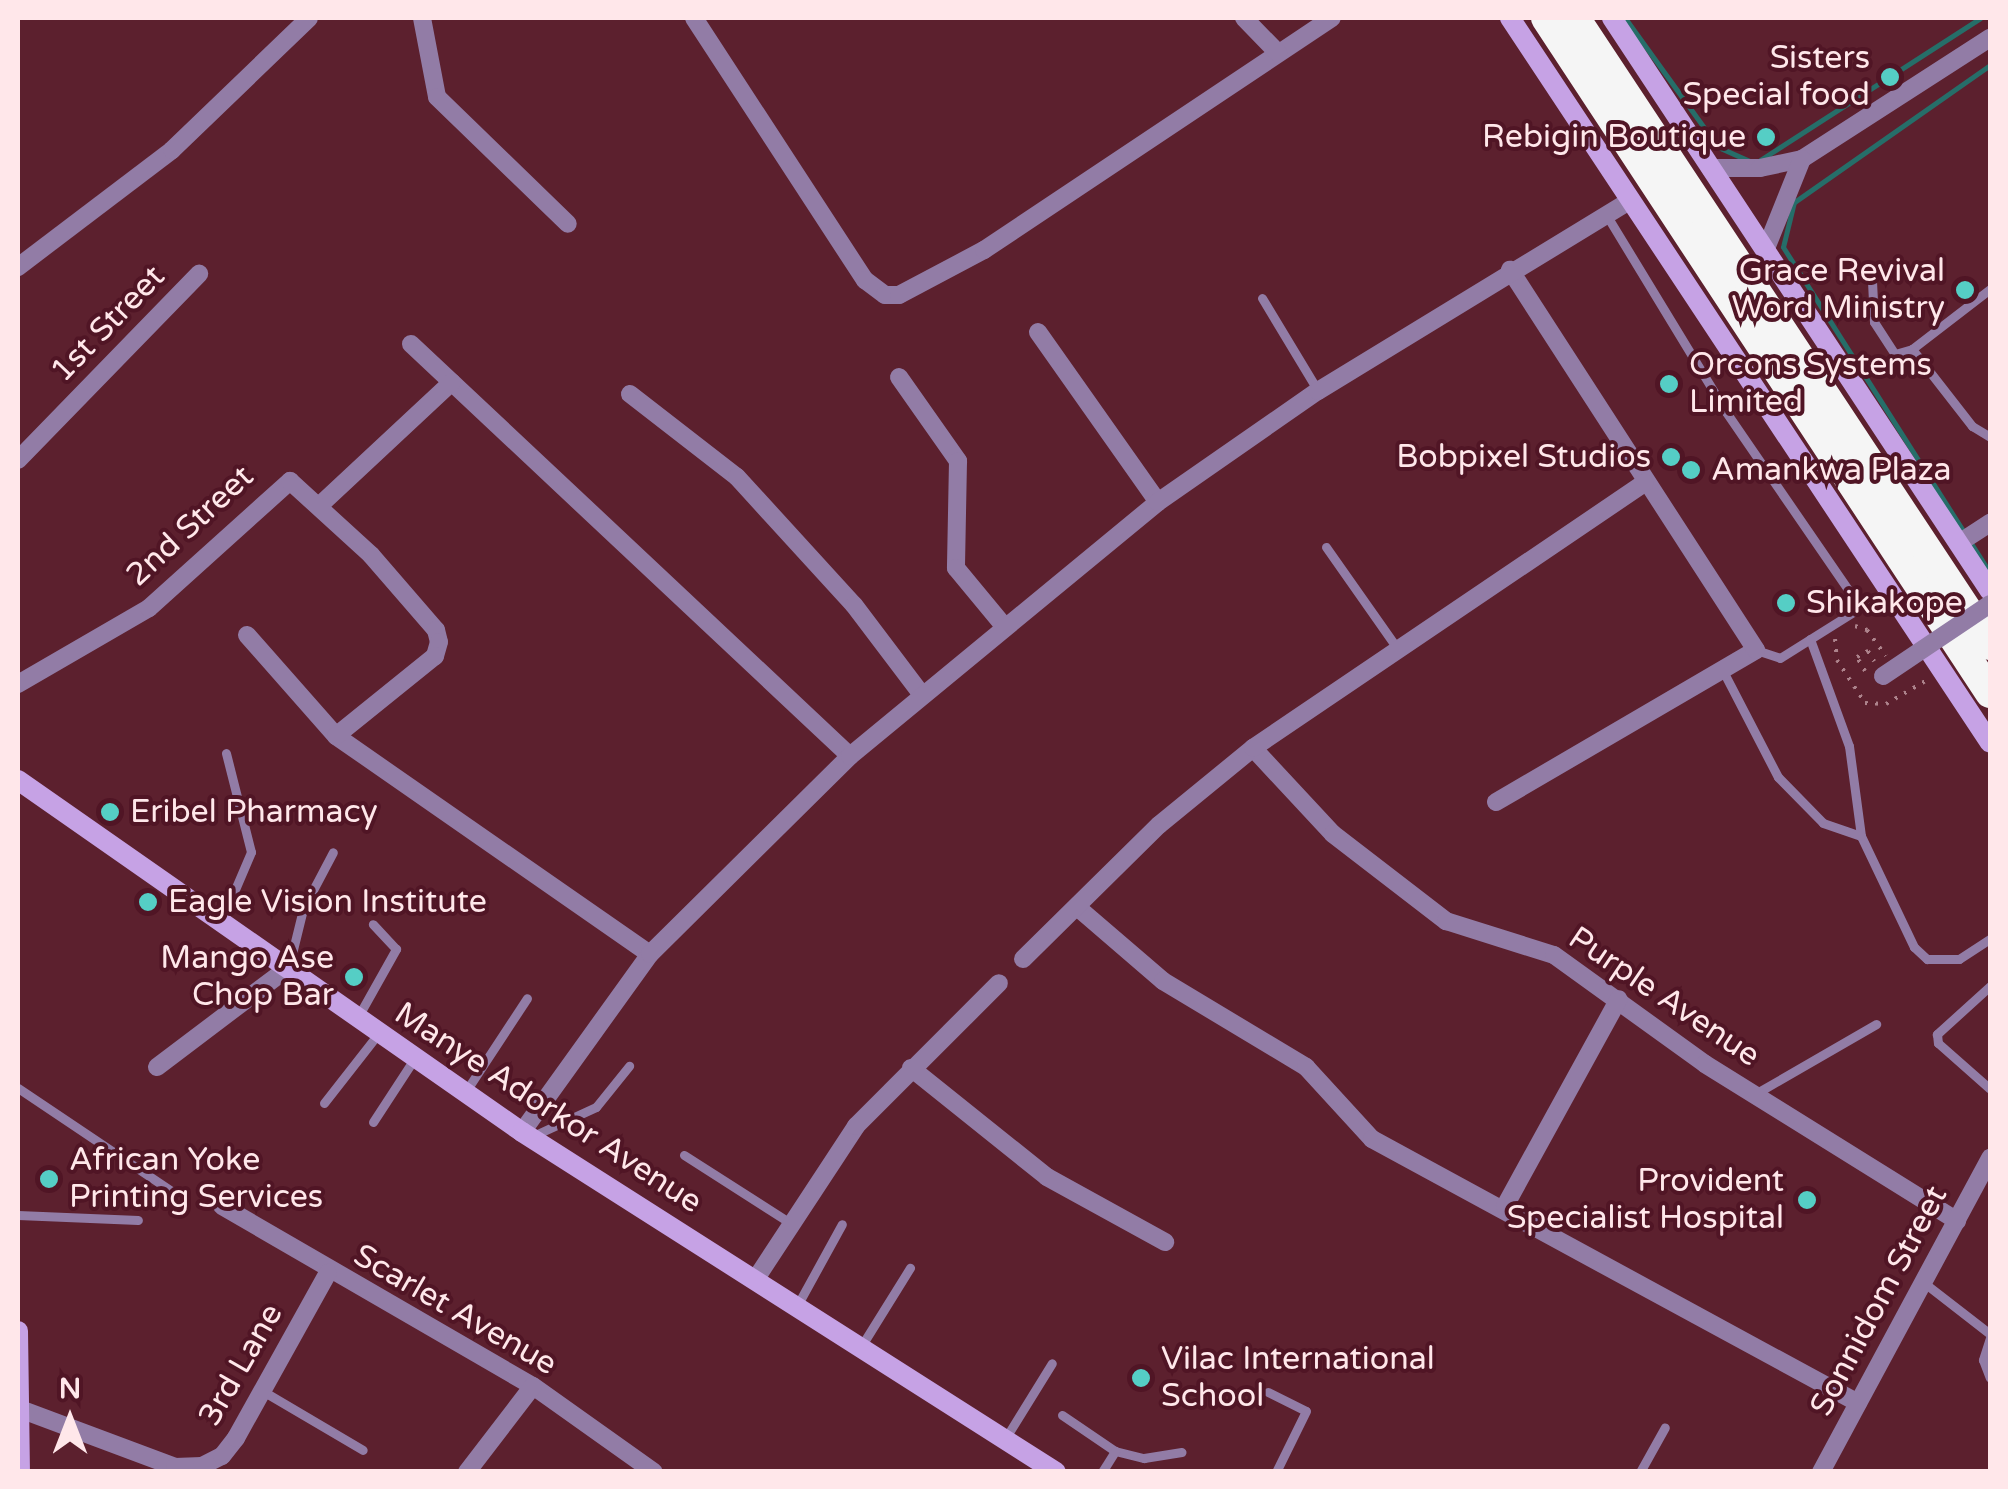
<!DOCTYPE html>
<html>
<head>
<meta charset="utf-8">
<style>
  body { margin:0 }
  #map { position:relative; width:2008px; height:1489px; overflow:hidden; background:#5c202e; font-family:"Varela Round",sans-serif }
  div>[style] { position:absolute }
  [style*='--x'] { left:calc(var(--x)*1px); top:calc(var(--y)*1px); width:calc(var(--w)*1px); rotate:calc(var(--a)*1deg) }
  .stream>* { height:5px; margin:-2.5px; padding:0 2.5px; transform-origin:2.5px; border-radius:2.5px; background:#266e69 }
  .path>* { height:4px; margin-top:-2px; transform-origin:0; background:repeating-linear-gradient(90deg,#ad838c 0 2.5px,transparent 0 10.5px) }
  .lane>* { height:9px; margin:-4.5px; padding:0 4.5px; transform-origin:4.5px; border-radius:4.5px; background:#927ca6 }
  .street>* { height:18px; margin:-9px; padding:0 9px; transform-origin:9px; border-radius:9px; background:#927ca6 }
  .secondary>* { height:20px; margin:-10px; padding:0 10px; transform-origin:10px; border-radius:10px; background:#c6a2e5 }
  .highway>* { height:30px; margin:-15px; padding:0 15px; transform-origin:15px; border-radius:15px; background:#f5f5f5 }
  .street-bridge>* { height:18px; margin:-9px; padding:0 9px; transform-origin:9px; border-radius:9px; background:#927ca6 }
  .dots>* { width:28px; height:28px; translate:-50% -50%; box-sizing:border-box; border:5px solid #501525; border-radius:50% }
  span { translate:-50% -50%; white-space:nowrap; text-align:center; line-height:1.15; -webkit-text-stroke:8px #501525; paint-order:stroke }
  .poi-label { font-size:32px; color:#ffe7ea }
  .right { translate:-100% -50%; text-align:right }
  .left { translate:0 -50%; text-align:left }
  .street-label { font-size:32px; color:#ffe7ea }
  .frame { position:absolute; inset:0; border:20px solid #ffe7ea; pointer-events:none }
  .north { position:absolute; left:20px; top:1369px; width:100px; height:100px; -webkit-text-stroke:8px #501525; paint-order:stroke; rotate:0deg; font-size:28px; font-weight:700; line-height:40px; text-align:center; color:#ffe7ea }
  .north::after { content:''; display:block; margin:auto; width:35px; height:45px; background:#ffe7ea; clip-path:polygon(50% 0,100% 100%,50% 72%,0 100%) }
</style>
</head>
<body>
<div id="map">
  <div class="stream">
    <i style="--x:1625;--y:18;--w:159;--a:54.2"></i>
    <i style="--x:1718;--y:147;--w:36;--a:24"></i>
    <i style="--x:1990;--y:65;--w:239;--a:145"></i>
    <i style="--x:1794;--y:202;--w:46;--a:103.7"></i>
    <i style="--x:1783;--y:247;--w:386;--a:57.6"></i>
    <i style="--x:1760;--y:160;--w:262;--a:-32.8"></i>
  </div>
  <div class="path">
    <i style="--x:1855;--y:626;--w:13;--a:18"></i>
    <i style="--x:1867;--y:630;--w:32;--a:54"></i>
    <i style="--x:1835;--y:639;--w:21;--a:85"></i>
    <i style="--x:1837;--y:660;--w:51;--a:56.9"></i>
    <i style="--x:1865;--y:703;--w:21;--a:3"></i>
    <i style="--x:1886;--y:704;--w:50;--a:-30.2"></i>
    <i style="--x:1865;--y:671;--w:16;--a:-120"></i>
    <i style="--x:1857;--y:657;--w:13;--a:-29"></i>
    <i style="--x:1868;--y:651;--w:12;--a:59"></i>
  </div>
  <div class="lane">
    <i style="--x:1607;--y:216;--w:229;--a:58.7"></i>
    <i style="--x:1726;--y:412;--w:237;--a:55.5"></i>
    <i style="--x:1872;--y:281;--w:41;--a:87.2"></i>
    <i style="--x:1874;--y:322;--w:38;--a:57"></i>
    <i style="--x:1895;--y:354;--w:18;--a:-16"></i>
    <i style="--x:1990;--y:289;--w:98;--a:142.4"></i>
    <i style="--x:1912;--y:349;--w:98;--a:52.1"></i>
    <i style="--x:1972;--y:426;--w:21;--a:31"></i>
    <i style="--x:1262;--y:298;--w:109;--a:58.9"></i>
    <i style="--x:1326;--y:547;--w:123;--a:54.9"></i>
    <i style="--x:1810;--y:639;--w:114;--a:70"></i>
    <i style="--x:1849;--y:746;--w:91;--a:82.4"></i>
    <i style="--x:1861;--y:836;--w:123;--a:64.5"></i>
    <i style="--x:1914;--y:947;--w:18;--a:43"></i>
    <i style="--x:1927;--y:959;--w:32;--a:0"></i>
    <i style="--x:1959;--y:959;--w:37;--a:-33"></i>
    <i style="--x:1756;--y:650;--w:25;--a:18"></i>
    <i style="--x:1780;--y:658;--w:126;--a:-32.1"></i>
    <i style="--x:1723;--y:671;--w:119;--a:62.6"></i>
    <i style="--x:1778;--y:777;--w:64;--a:45.6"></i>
    <i style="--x:1823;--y:823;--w:40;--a:18.9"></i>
    <i style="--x:222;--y:920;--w:74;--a:-66.9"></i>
    <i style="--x:251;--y:852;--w:102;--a:-104.2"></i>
    <i style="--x:289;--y:966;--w:59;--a:-76.2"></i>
    <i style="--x:303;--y:909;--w:64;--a:-62.2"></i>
    <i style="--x:1990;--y:986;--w:72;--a:137.8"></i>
    <i style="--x:1937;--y:1034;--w:9;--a:84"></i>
    <i style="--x:1938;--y:1043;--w:69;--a:41.5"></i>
    <i style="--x:359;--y:1015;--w:76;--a:-60.7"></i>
    <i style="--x:396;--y:949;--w:34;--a:-133"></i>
    <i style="--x:18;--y:1088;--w:183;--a:33.9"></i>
    <i style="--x:466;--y:1091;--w:111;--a:-56.7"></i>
    <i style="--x:1755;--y:1094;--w:140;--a:-30"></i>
    <i style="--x:324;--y:1103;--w:88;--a:-52"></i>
    <i style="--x:373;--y:1122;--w:75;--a:-56.9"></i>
    <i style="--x:533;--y:1136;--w:69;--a:-24.7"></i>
    <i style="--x:596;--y:1107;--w:53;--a:-51.2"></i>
    <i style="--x:684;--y:1155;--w:128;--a:32.6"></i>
    <i style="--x:18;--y:1215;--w:120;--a:2.4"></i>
    <i style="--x:1923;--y:1282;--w:85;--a:37.8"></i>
    <i style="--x:798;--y:1304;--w:91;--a:-61.2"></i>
    <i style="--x:1990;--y:1338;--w:23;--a:108"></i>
    <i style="--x:1983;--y:1360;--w:19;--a:69"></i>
    <i style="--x:862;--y:1345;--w:91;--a:-58.1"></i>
    <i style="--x:261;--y:1390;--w:118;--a:30.5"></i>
    <i style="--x:1268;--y:1392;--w:42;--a:26.6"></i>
    <i style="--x:1306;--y:1411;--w:68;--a:116.2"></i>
    <i style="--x:1062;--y:1415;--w:64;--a:34.2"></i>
    <i style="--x:1115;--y:1451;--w:30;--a:14"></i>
    <i style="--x:1144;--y:1458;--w:38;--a:-9"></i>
    <i style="--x:1005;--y:1439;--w:89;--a:-58.3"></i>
    <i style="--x:1102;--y:1472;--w:25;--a:-58"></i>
    <i style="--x:1640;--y:1472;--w:51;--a:-60.9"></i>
  </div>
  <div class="street">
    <i style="--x:422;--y:18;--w:80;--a:79.2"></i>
    <i style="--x:437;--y:97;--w:182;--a:44.1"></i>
    <i style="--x:694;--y:18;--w:313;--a:56.9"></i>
    <i style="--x:865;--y:280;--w:25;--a:37"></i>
    <i style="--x:885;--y:295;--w:14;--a:0"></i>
    <i style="--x:899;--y:295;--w:96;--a:-27.9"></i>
    <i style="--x:984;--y:250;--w:418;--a:-33.7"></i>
    <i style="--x:1244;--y:18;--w:49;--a:45.8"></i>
    <i style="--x:1710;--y:168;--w:50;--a:0"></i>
    <i style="--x:1760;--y:168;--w:43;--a:-12.1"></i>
    <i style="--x:1802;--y:159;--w:224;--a:-32.8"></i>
    <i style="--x:1765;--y:251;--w:99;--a:-68.1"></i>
    <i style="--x:18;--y:267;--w:193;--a:-37.2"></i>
    <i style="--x:172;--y:150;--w:190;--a:-43.9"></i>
    <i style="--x:1038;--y:332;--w:208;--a:54.8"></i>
    <i style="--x:411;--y:344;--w:602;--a:43.18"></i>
    <i style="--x:899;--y:377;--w:103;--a:54.9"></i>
    <i style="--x:958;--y:461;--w:107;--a:91.1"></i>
    <i style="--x:956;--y:568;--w:75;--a:50.4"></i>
    <i style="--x:630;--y:394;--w:135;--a:37.8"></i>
    <i style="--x:737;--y:477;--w:173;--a:47.6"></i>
    <i style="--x:854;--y:605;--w:113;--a:52.9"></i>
    <i style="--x:18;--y:460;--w:260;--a:-45.8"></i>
    <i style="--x:320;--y:505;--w:180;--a:-43"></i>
    <i style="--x:1959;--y:543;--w:37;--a:-33"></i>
    <i style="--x:247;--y:635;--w:135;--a:48.6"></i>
    <i style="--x:336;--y:736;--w:382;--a:34.8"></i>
    <i style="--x:18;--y:684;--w:151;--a:-30.1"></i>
    <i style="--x:149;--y:608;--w:190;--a:-42"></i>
    <i style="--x:290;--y:481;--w:110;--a:42.4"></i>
    <i style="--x:371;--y:555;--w:99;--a:49.1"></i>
    <i style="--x:436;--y:630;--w:12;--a:76"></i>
    <i style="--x:439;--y:642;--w:15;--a:106"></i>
    <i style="--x:435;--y:656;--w:127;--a:141.1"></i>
    <i style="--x:1253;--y:748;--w:117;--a:47.1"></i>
    <i style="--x:1333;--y:834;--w:143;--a:37.6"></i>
    <i style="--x:1446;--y:921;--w:113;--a:17.5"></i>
    <i style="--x:1554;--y:955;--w:186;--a:35.8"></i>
    <i style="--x:1705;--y:1064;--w:297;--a:31.9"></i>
    <i style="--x:1496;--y:802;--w:301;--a:-30.3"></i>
    <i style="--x:1756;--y:650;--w:453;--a:-122.9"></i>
    <i style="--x:1077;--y:907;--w:113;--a:40.7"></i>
    <i style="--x:1163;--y:981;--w:167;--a:31"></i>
    <i style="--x:1306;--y:1067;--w:98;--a:47.5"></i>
    <i style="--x:1372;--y:1139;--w:553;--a:28.51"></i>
    <i style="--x:1023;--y:959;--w:191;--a:-44.6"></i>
    <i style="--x:1159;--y:825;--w:122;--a:-39.3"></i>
    <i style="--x:1253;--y:748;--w:473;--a:-34.1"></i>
    <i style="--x:157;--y:1067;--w:159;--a:-37.1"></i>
    <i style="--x:911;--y:1068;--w:174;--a:38.7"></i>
    <i style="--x:1047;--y:1177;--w:135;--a:28.8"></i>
    <i style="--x:522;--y:1132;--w:219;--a:-54.3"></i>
    <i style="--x:650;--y:954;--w:281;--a:-44.7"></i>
    <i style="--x:850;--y:756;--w:399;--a:-39.5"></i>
    <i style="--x:1158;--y:502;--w:195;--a:-34.8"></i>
    <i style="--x:1318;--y:391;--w:364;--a:-31.4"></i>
    <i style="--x:222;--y:1206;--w:359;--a:30.1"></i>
    <i style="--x:533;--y:1386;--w:148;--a:35.4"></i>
    <i style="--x:1505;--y:1206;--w:236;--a:-61.2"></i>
    <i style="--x:757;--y:1277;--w:181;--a:-56.7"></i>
    <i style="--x:856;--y:1126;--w:202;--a:-45"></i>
    <i style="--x:20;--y:1409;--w:165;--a:20.5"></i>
    <i style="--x:175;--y:1467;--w:27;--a:-2"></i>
    <i style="--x:202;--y:1466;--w:22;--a:-27"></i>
    <i style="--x:222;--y:1456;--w:23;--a:-52"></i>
    <i style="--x:236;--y:1438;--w:189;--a:-60.9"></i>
    <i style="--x:467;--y:1472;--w:108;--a:-52.5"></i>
    <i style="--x:1821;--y:1472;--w:357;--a:-61.7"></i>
  </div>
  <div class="secondary">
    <i style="--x:1510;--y:18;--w:869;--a:56.49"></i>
    <i style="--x:1612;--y:18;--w:686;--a:56.59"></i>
    <i style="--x:18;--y:780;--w:615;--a:34.93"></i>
    <i style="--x:522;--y:1132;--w:633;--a:32.49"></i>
    <i style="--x:18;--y:1331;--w:141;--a:89.2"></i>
  </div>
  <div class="highway">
    <i style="--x:1546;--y:18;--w:808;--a:56.66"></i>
    <i style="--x:1575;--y:18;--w:752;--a:56.5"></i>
  </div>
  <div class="street-bridge">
    <i style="--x:1883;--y:676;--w:129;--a:-33.9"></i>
  </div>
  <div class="dots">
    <i style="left:1890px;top:77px;background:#55cec5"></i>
    <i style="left:1766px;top:137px;background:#55cec5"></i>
    <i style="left:1965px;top:290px;background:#55cec5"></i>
    <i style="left:1669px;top:384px;background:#55cec5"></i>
    <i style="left:1671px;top:457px;background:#55cec5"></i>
    <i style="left:1691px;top:470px;background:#55cec5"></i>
    <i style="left:1786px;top:603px;background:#55cec5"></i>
    <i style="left:110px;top:812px;background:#55cec5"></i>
    <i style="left:148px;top:902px;background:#55cec5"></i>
    <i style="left:354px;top:977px;background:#55cec5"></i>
    <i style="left:49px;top:1179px;background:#55cec5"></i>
    <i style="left:1807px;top:1200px;background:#55cec5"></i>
    <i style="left:1141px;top:1378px;background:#55cec5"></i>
  </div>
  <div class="poi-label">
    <span class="right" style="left:1870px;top:77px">Sisters<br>Special food</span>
    <span class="right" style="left:1746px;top:137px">Rebigin Boutique</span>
    <span class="right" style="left:1945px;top:290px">Grace Revival<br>Word Ministry</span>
    <span class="left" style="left:1689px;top:384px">Orcons Systems<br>Limited</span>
    <span class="right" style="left:1651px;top:457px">Bobpixel Studios</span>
    <span class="left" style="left:1711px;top:470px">Amankwa Plaza</span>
    <span class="left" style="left:1806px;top:603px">Shikakope</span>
    <span class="left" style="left:130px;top:812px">Eribel Pharmacy</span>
    <span class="left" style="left:168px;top:902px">Eagle Vision Institute</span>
    <span class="right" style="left:334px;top:977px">Mango Ase<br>Chop Bar</span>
    <span class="left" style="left:69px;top:1179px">African Yoke<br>Printing Services</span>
    <span class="right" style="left:1784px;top:1200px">Provident<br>Specialist Hospital</span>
    <span class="left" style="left:1161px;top:1378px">Vilac International<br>School</span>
  </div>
  <div class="street-label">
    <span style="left:108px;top:324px;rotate:-46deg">1st Street</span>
    <span style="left:190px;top:526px;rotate:-43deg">2nd Street</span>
    <span style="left:1664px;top:997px;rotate:34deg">Purple Avenue</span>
    <span style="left:548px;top:1108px;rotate:33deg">Manye Adorkor Avenue</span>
    <span style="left:1879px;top:1301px;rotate:-62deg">Sonnidom Street</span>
    <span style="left:455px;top:1310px;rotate:30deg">Scarlet Avenue</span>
    <span style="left:241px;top:1365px;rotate:-60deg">3rd Lane</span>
  </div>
  <div class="frame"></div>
  <div class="north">N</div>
</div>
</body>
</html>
